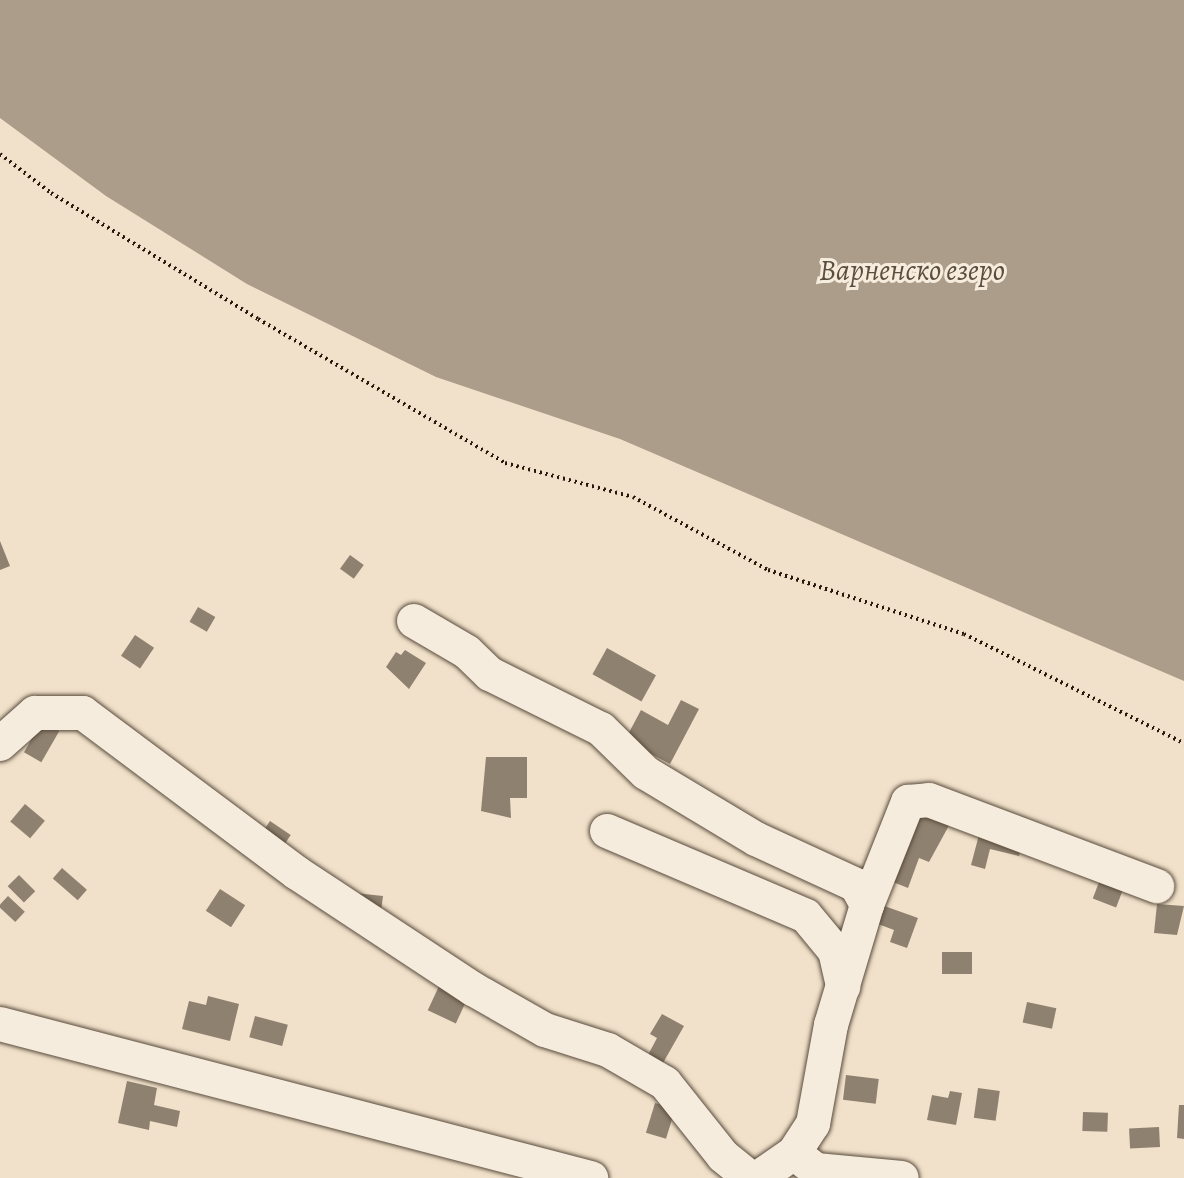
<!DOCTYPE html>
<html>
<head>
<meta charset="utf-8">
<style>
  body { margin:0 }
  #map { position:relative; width:1184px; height:1178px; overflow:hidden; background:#f1e1ca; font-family:Alegreya,serif }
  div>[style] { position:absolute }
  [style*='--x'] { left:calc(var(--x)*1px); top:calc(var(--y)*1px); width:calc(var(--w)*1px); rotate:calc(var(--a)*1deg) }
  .water>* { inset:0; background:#ac9d8a }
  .building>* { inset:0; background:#8f816f; transform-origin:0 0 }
  .path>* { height:4px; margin-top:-2px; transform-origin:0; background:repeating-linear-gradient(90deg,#25190d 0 2px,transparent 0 6px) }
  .roads { filter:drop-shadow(0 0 2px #584b3c) drop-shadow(0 0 2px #584b3c) }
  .minor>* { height:34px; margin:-17px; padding:0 17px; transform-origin:17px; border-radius:17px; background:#f6ecdd }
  span { translate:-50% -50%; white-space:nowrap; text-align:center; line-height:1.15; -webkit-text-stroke:6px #f6ecdd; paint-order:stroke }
  .water-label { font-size:30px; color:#5b4e3f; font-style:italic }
</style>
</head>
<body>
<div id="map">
  <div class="water">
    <i style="clip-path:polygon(0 0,1184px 0,1184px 681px,620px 439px,436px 377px,247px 284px,106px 196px,0 118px)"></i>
  </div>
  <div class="building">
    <i style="clip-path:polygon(0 541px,10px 566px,0 570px)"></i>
    <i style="left:350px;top:555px;width:17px;height:17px;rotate:36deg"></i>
    <i style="left:198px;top:607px;width:20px;height:17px;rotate:30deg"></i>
    <i style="left:135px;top:635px;width:23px;height:25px;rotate:34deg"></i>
    <i style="left:607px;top:648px;width:56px;height:30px;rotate:29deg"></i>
    <i style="clip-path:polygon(405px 650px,426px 663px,409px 689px,386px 667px,396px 652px,401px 655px)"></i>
    <i style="clip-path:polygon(681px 700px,699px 709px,670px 764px,625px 740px,641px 710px,668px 725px)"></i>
    <i style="left:42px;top:721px;width:20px;height:36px;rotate:30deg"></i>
    <i style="clip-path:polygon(486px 757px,527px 757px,527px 798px,510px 798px,511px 818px,481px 811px)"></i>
    <i style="left:25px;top:804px;width:26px;height:23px;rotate:40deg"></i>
    <i style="clip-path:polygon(918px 807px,952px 820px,929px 862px,919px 858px,908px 888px,883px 878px)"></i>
    <i style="left:270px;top:821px;width:25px;height:19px;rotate:34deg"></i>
    <i style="clip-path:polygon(980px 831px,1023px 842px,1019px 856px,990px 849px,985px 869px,971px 865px)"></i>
    <i style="left:62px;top:868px;width:33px;height:14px;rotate:41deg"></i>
    <i style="left:19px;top:875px;width:23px;height:16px;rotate:45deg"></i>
    <i style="left:1101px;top:877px;width:25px;height:23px;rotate:21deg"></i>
    <i style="left:220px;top:889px;width:30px;height:26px;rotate:33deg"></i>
    <i style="clip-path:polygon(355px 893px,383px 896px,381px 911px)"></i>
    <i style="left:8px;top:896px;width:23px;height:14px;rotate:43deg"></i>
    <i style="clip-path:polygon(876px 903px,918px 918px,907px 948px,890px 942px,894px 930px,870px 921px)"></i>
    <i style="clip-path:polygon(1157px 904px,1184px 906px,1177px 935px,1154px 933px)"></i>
    <i style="left:942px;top:952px;width:30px;height:22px"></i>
    <i style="left:440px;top:984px;width:31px;height:29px;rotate:25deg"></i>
    <i style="clip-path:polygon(208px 996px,239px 1004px,230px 1041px,182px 1029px,189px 1001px,206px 1005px)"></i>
    <i style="left:1027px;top:1002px;width:30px;height:21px;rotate:12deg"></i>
    <i style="clip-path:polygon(662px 1014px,684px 1026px,663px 1063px,648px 1055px,657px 1038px,650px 1034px)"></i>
    <i style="left:255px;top:1016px;width:34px;height:22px;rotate:15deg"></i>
    <i style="left:846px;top:1075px;width:33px;height:25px;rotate:7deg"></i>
    <i style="clip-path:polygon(127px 1081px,157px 1088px,154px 1105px,180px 1111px,177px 1127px,150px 1121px,149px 1130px,118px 1123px)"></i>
    <i style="left:978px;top:1088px;width:22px;height:30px;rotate:8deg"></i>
    <i style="clip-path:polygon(950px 1091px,962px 1093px,956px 1125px,927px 1120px,932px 1095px,948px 1098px)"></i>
    <i style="left:655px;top:1103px;width:21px;height:31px;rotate:17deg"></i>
    <i style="clip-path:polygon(1179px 1105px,1184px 1105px,1184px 1139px,1177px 1138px)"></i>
    <i style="left:1083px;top:1112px;width:25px;height:19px;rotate:2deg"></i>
    <i style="left:1159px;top:1127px;width:20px;height:30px;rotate:87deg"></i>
  </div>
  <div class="path">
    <i style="--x:0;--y:154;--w:64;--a:37.4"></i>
    <i style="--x:51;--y:193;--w:242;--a:31.3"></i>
    <i style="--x:258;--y:319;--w:286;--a:30.2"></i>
    <i style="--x:505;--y:463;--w:132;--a:14.9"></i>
    <i style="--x:633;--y:497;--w:153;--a:28.4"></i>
    <i style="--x:768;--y:570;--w:206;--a:18.1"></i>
    <i style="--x:964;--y:634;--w:246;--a:26.4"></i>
  </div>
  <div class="roads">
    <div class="minor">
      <i style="--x:414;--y:621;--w:61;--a:30.3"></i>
      <i style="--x:467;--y:652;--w:32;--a:44"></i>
      <i style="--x:490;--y:674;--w:124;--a:26.4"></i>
      <i style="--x:601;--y:729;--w:63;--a:44.4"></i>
      <i style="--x:646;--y:773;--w:128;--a:31"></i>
      <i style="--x:756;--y:839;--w:110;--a:24.7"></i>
      <i style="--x:856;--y:885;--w:23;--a:61"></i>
      <i style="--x:0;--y:744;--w:47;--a:-41.5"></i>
      <i style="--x:35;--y:713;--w:48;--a:0"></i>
      <i style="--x:83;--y:713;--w:267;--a:36.8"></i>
      <i style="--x:297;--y:873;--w:211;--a:33.4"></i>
      <i style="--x:473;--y:989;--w:83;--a:29.7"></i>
      <i style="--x:545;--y:1030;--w:66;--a:17.6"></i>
      <i style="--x:608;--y:1050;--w:66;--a:30.1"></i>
      <i style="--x:665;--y:1083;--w:93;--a:51.5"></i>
      <i style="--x:723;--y:1156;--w:35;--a:39"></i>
      <i style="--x:607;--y:831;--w:216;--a:23.1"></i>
      <i style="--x:806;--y:916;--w:45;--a:50.4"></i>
      <i style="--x:835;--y:951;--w:37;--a:77"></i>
      <i style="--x:0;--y:1024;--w:611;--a:14.61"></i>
      <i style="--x:794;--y:1153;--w:28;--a:38"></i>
      <i style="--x:816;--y:1170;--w:86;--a:5.3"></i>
      <i style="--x:758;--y:1178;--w:44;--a:-34.8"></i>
      <i style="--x:794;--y:1153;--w:35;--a:-57"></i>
      <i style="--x:813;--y:1124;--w:101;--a:-79.7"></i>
      <i style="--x:831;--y:1025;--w:125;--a:-73.3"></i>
      <i style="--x:867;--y:905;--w:111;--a:-68.3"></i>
      <i style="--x:908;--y:802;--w:21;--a:-5"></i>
      <i style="--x:929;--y:800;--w:244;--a:20.7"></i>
    </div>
  </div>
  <div class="water-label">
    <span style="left:912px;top:270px">Варненско езеро</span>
  </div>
</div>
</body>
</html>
